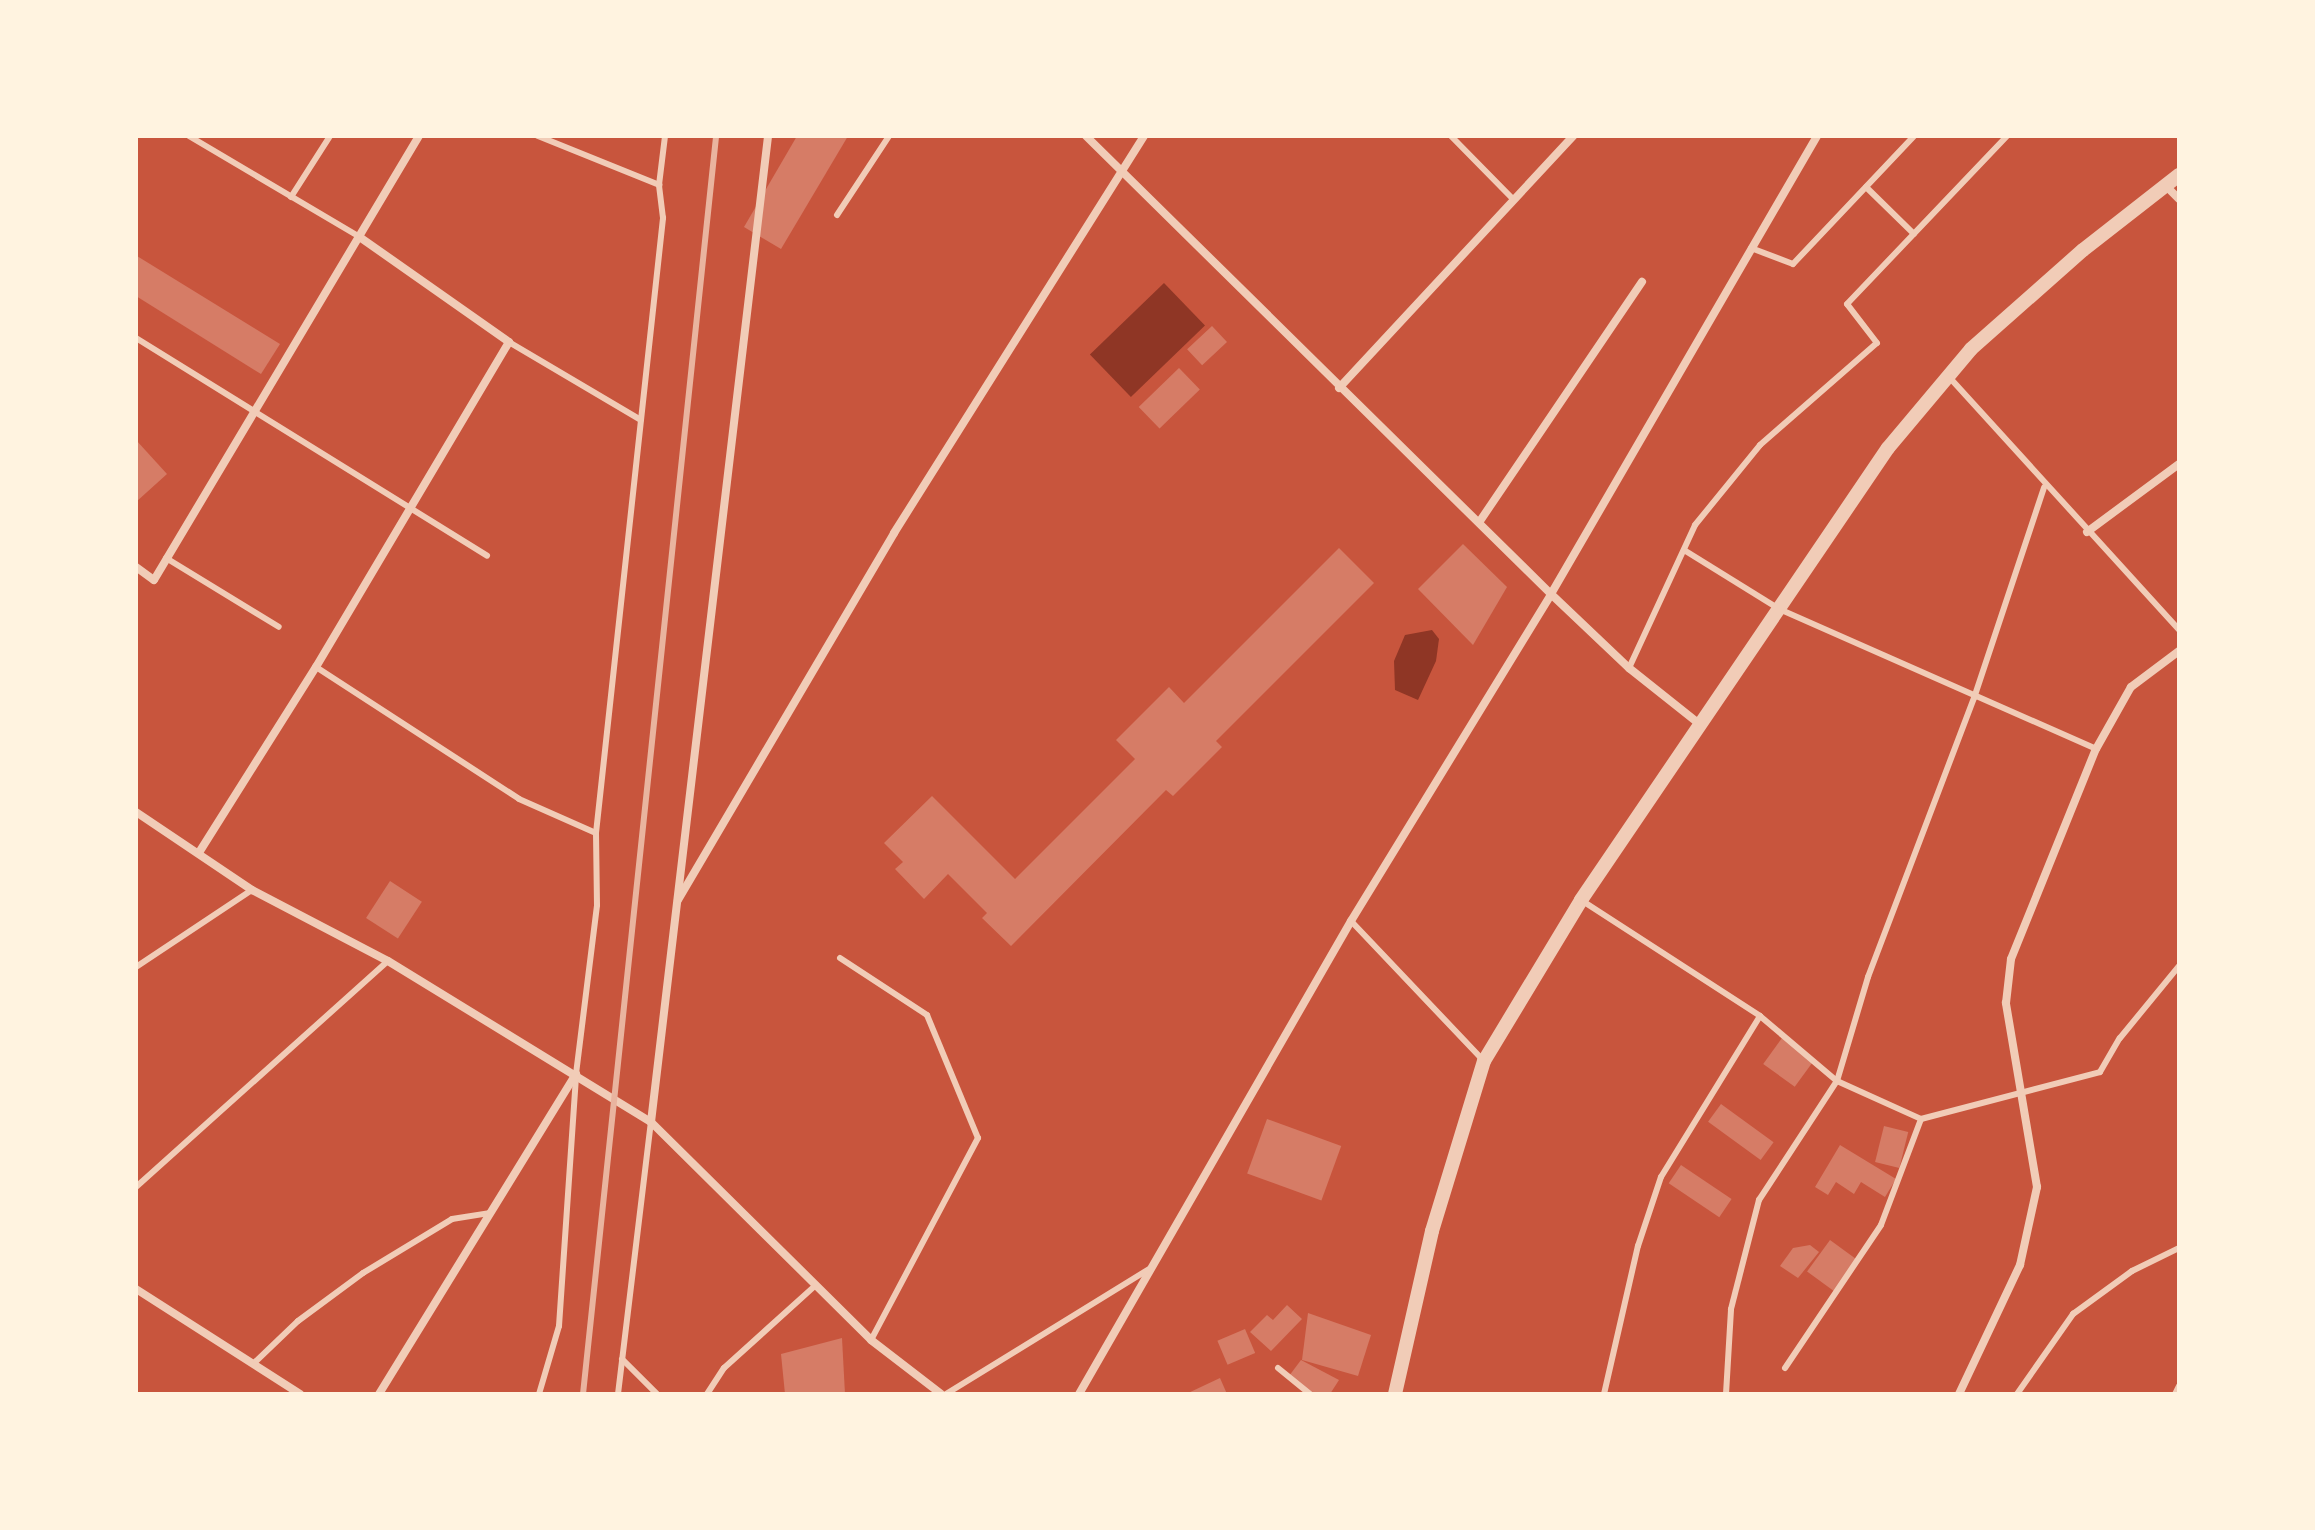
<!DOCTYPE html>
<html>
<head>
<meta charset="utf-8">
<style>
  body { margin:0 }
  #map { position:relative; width:2315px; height:1530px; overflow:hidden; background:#c8553d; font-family:"PT Sans Narrow",sans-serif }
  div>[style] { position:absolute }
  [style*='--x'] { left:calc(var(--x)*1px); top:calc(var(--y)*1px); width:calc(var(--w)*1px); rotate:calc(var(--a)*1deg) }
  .water>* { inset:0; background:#8f3625; transform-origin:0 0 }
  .building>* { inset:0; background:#d67c66; transform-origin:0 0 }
  .service>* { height:6px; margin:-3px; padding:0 3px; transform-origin:3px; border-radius:3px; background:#f1ccb7 }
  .minor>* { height:8px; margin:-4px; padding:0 4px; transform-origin:4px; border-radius:4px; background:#f1ccb7 }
  .tertiary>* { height:14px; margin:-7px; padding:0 7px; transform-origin:7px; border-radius:7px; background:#f1ccb7 }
  .rail>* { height:6px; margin:-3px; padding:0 3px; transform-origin:3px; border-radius:3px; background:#e9b49f }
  span { translate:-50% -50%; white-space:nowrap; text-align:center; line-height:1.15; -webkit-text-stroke:8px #fff3e0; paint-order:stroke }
  .frame { position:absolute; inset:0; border:138px solid #fff3e0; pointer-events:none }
</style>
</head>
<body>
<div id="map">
  <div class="water">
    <i style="left:1164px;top:283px;width:59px;height:103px;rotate:46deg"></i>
    <i style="clip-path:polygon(1432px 630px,1439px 639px,1436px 661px,1418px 700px,1395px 690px,1394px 661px,1405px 635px)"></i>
  </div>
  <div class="building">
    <i style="clip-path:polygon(797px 136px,848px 136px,781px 249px,744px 227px)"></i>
    <i style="clip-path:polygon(137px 256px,280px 344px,261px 374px,136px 296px)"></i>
    <i style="left:1212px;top:326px;width:22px;height:34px;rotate:47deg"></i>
    <i style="left:1179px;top:368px;width:30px;height:56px;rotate:46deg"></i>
    <i style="clip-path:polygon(136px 440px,167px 474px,136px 502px)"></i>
    <i style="clip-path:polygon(1463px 544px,1507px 587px,1473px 645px,1418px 589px)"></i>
    <i style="clip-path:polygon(1339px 548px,1374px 583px,1216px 741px,1222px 747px,1173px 796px,1166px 790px,1011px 946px,982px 918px,987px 913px,948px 874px,924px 899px,895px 869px,903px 862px,884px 843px,932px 796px,1015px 879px,1135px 759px,1116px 740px,1169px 687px,1184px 703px)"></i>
    <i style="left:390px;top:881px;width:38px;height:44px;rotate:33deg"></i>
    <i style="left:1782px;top:1038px;width:39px;height:32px;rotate:36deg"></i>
    <i style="left:1721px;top:1104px;width:65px;height:22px;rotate:36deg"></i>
    <i style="left:1267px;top:1119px;width:79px;height:58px;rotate:20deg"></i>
    <i style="left:1884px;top:1126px;width:25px;height:37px;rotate:14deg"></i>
    <i style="clip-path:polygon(1840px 1145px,1896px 1179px,1885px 1197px,1861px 1182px,1854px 1194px,1836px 1182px,1828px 1195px,1815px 1187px)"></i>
    <i style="left:1681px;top:1165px;width:61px;height:22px;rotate:34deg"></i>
    <i style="left:1830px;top:1240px;width:36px;height:39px;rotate:36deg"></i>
    <i style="clip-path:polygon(1810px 1245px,1819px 1252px,1798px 1278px,1780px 1266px,1793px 1248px)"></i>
    <i style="clip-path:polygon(1287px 1305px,1302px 1319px,1271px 1351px,1250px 1332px,1267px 1315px,1273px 1320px)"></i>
    <i style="clip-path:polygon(1308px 1313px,1371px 1335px,1358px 1376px,1302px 1360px)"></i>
    <i style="left:1245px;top:1329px;width:26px;height:30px;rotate:67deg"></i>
    <i style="clip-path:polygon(842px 1338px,845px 1394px,785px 1394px,781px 1354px)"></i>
    <i style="clip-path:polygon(1301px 1360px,1339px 1380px,1330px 1394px,1312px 1394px,1289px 1376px)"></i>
    <i style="clip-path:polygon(1220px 1378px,1227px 1394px,1186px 1394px)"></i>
  </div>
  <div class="service">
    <i style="--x:189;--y:136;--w:196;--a:30.6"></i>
    <i style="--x:538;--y:136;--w:131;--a:22"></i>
    <i style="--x:1451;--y:136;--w:88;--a:45.5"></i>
    <i style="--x:1866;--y:187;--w:67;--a:44.4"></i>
    <i style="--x:291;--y:197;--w:72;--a:-57.4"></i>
    <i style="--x:837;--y:215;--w:95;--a:-56.6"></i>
    <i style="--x:1751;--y:248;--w:45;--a:20.9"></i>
    <i style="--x:1793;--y:264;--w:176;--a:-46.6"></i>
    <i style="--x:136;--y:338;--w:413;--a:31.8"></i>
    <i style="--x:509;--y:342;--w:153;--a:30.6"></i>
    <i style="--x:1950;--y:378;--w:341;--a:47.7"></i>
    <i style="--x:1684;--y:550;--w:112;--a:31.8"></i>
    <i style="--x:1779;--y:609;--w:347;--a:23.8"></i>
    <i style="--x:166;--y:558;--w:132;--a:31.4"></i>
    <i style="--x:316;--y:667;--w:242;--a:33"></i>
    <i style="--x:519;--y:799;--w:84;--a:23.8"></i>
    <i style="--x:1629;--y:668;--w:157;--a:-65.2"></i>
    <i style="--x:1695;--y:525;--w:103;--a:-50.9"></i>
    <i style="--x:1760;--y:445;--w:155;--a:-41.1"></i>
    <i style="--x:1877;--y:343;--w:49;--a:-127.6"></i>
    <i style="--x:1847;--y:304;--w:232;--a:-46.4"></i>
    <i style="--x:1581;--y:900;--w:213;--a:32.9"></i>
    <i style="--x:1351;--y:921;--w:193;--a:46.5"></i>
    <i style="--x:840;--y:958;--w:104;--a:33.2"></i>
    <i style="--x:927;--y:1015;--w:133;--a:67.5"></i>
    <i style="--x:978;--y:1138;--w:229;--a:117.9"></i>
    <i style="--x:136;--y:967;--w:139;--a:-33.6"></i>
    <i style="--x:136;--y:1187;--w:338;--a:-41.9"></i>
    <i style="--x:622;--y:1359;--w:49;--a:45"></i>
    <i style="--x:253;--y:1364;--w:62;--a:-43.7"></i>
    <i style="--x:298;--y:1321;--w:81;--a:-36.4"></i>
    <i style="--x:363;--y:1273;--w:104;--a:-31.2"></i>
    <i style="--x:452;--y:1219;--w:39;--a:-9"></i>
    <i style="--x:1278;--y:1368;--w:41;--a:39.1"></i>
    <i style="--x:1785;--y:1368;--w:172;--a:-56.1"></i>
    <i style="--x:1881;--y:1225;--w:113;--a:-69.3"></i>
    <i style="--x:539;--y:1394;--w:71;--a:-73.6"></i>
    <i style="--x:559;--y:1326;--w:253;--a:-86.1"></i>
    <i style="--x:576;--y:1074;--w:170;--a:-82.9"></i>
    <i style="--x:597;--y:905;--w:72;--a:-90.8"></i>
    <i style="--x:596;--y:833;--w:619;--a:-83.78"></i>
    <i style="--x:663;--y:218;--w:33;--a:-97"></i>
    <i style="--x:659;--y:185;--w:49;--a:-83"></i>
    <i style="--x:618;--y:1394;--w:274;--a:-83.1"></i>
    <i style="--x:707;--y:1394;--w:31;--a:-57"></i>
    <i style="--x:724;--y:1368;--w:124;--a:-42.1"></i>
    <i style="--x:946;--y:1394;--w:238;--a:-31.6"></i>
    <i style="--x:1604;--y:1394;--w:152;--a:-77.1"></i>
    <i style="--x:1638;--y:1246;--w:73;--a:-71.6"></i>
    <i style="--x:1661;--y:1177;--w:189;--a:-58.4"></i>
    <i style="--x:1760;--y:1016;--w:101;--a:40.2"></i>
    <i style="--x:1837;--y:1081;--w:92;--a:24.3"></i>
    <i style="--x:1921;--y:1119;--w:185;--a:-14.7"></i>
    <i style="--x:2100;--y:1072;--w:39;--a:-60"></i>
    <i style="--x:2120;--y:1038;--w:93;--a:-50.7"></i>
    <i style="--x:1726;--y:1394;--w:85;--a:-86.6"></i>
    <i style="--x:1731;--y:1309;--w:113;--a:-75.6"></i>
    <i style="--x:1759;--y:1200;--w:142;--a:-56.8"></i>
    <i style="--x:1837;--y:1081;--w:109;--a:-73.4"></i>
    <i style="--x:1868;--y:977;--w:298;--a:-69.2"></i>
    <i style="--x:1974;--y:698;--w:222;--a:-71.6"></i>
    <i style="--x:2017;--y:1394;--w:98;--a:-55"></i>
    <i style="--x:2073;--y:1314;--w:73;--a:-36.1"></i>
    <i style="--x:2132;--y:1271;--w:52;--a:-26.1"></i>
    <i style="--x:2175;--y:1394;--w:9;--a:-63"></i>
  </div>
  <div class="minor">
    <i style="--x:1086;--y:136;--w:653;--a:44.57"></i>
    <i style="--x:1551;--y:594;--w:108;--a:43.5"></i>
    <i style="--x:1629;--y:668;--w:93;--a:38.5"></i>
    <i style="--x:2165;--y:185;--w:20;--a:45"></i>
    <i style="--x:1339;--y:388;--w:344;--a:-47.1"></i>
    <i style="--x:1480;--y:521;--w:289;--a:-55.9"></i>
    <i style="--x:2087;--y:532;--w:114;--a:-36.5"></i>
    <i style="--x:136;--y:567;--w:22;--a:36"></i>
    <i style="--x:154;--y:580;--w:517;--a:-59.17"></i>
    <i style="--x:136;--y:812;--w:140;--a:33.9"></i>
    <i style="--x:252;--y:890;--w:153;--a:27.6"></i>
    <i style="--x:388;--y:961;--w:308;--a:31.5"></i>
    <i style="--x:651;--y:1122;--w:310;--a:44.7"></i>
    <i style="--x:871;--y:1340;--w:88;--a:37.6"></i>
    <i style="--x:200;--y:851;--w:218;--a:-57.8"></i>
    <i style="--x:316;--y:667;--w:378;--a:-59.3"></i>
    <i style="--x:509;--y:342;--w:184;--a:-144.9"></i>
    <i style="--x:678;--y:900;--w:426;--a:-59.5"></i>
    <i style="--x:894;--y:533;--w:469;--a:-57.8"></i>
    <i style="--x:651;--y:1122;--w:993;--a:-83.23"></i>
    <i style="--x:136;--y:1289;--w:195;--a:32.6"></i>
    <i style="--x:379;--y:1394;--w:376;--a:-58.4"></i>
    <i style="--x:1079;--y:1394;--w:546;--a:-60.1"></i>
    <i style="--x:1351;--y:921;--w:383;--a:-58.5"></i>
    <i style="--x:1551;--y:594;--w:530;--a:-59.85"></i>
    <i style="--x:1959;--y:1394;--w:143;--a:-64.7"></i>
    <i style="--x:2020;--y:1265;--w:80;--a:-77.7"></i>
    <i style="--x:2037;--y:1187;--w:187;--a:-99.6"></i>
    <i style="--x:2006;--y:1003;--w:44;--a:-83.5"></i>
    <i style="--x:2011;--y:959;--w:227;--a:-68"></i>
    <i style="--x:2096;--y:749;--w:71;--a:-60.6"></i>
    <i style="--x:2131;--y:687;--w:60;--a:-36.9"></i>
  </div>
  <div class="tertiary">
    <i style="--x:1395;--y:1394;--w:167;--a:-77.2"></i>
    <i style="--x:1432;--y:1231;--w:178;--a:-73"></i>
    <i style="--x:1484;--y:1061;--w:188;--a:-58.9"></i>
    <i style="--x:1581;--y:900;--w:546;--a:-55.82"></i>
    <i style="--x:1888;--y:448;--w:129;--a:-50"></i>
    <i style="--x:1971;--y:349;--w:149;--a:-41.5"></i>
    <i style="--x:2083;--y:250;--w:122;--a:-38"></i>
  </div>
  <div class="rail">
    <i style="--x:583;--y:1394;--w:1265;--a:-83.96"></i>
  </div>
  <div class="frame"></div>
</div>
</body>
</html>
